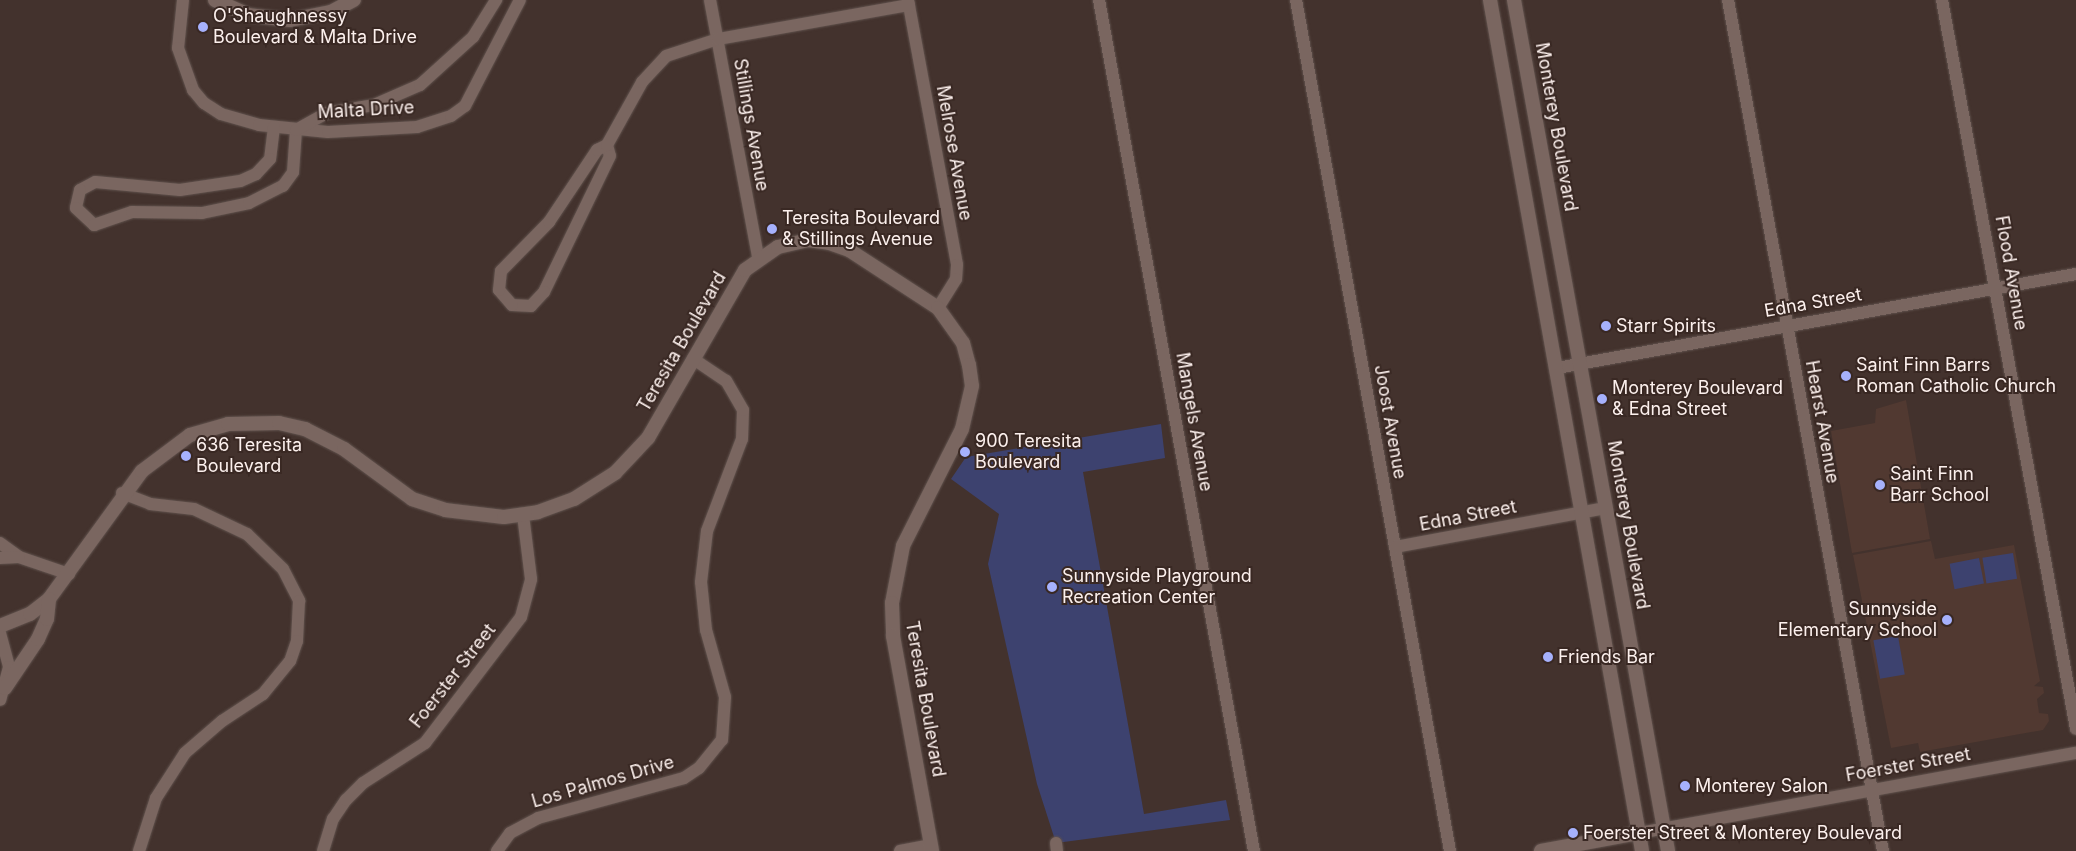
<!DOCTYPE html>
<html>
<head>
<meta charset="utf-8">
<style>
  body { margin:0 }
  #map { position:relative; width:2076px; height:851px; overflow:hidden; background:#43322d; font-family:Inter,sans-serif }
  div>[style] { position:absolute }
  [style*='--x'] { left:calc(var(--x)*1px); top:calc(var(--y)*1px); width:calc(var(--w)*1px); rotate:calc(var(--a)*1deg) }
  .built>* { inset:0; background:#513931 }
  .green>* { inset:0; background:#3d426f; transform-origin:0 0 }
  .roads { filter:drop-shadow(0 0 1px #60524d) drop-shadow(0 0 1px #60524d) }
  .minor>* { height:12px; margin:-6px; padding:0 6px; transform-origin:6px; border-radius:6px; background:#7a6660 }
  .tertiary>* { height:14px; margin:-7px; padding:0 7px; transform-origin:7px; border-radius:7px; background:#7a6660 }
  .secondary>* { height:14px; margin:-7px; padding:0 7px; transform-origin:7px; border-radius:7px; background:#7a6660 }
  .dots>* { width:14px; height:14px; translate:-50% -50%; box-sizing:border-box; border:2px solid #392823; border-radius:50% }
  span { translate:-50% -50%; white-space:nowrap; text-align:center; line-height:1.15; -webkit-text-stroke:4px #392823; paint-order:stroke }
  .poi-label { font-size:18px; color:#fcf0ed }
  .left { translate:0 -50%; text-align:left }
  .right { translate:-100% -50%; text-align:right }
  .street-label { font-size:18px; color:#fcf0ed }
</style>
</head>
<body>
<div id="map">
  <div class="built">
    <i style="clip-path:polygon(1906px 400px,1930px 539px,1852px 553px,1831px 431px,1875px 423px,1876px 409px)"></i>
    <i style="clip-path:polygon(1931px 541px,1935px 559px,2014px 545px,2040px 681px,2034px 686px,2043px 687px,2044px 693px,2037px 699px,2039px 713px,2048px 714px,2049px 721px,2043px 730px,1920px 752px,1918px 743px,1891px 748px,1853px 555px)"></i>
  </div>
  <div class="green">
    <i style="clip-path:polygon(1161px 424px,1165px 458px,1083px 472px,1144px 814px,1226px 800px,1230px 820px,1056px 843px,1037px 784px,988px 564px,999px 514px,951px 479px,966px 457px)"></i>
    <i style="left:2013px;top:553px;width:26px;height:31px;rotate:81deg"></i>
    <i style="left:1979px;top:558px;width:26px;height:30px;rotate:79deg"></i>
    <i style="left:1898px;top:636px;width:39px;height:25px;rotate:80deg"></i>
  </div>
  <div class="roads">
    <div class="minor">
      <i style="--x:183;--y:0;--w:48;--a:95.9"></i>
      <i style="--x:178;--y:48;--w:45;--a:70.3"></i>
      <i style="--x:193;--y:90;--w:17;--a:50"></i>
      <i style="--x:204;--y:103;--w:20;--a:33"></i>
      <i style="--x:221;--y:114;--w:40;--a:16"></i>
      <i style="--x:259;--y:125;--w:69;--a:5.8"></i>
      <i style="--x:328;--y:132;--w:89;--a:-3.2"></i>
      <i style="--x:417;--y:127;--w:36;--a:-18"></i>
      <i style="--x:451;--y:116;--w:17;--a:-36"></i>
      <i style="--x:465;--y:106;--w:119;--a:-62.6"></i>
      <i style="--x:710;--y:0;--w:261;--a:79.4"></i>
      <i style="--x:908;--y:0;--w:269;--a:79.5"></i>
      <i style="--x:957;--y:265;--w:14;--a:94"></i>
      <i style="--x:956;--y:279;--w:34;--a:122"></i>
      <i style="--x:1099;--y:0;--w:865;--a:79.68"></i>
      <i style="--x:1296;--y:0;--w:865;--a:79.74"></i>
      <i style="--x:1728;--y:0;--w:865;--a:79.68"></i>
      <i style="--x:1942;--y:0;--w:741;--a:79.58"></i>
      <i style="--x:274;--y:127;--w:32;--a:97"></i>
      <i style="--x:270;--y:159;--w:21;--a:133"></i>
      <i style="--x:256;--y:174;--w:17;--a:156"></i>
      <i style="--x:240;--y:181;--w:61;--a:171.5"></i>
      <i style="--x:180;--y:190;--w:85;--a:-174.6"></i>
      <i style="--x:95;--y:182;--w:17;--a:152"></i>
      <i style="--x:80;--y:190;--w:18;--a:103"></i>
      <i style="--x:76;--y:208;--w:25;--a:43"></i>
      <i style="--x:94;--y:225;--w:40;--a:-18.9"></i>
      <i style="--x:132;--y:212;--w:70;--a:0.8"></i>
      <i style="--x:202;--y:213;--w:48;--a:-12"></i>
      <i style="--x:249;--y:203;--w:38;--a:-27"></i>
      <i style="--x:283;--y:186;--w:17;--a:-54"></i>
      <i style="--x:293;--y:172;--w:42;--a:-85.9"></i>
      <i style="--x:296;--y:130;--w:35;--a:-29"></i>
      <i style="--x:327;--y:113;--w:48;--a:-9.7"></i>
      <i style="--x:374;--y:105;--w:50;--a:-23.5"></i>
      <i style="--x:420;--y:85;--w:72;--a:-42.2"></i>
      <i style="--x:473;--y:37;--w:44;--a:-58.1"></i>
      <i style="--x:607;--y:145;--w:11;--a:75"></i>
      <i style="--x:610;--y:156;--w:151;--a:115.9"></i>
      <i style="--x:544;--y:292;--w:19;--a:133"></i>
      <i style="--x:531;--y:306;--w:19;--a:-177"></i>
      <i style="--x:512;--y:305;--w:20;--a:-131"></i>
      <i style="--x:499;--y:290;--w:19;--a:-84"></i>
      <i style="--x:501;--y:271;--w:69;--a:-45.6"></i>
      <i style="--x:549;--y:222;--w:87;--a:-56.3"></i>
      <i style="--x:597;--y:150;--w:11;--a:-27"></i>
      <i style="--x:607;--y:145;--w:72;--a:-60.9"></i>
      <i style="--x:642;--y:82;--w:35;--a:-47"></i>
      <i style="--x:666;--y:56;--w:55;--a:-18.1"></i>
      <i style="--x:718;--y:39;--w:194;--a:-10.1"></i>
      <i style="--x:1557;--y:368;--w:527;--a:-10.27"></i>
      <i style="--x:122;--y:493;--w:30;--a:21"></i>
      <i style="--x:150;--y:504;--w:44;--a:6.5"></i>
      <i style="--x:194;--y:509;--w:59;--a:25.3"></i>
      <i style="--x:247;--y:534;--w:50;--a:44.2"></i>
      <i style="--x:283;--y:569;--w:36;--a:63"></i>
      <i style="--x:299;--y:601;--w:40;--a:92.9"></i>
      <i style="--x:297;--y:641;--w:21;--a:109"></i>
      <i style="--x:290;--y:661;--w:43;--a:129.3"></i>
      <i style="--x:263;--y:694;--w:49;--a:146.6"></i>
      <i style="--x:222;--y:721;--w:49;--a:139.1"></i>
      <i style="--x:185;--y:753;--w:54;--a:122.8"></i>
      <i style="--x:156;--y:798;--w:56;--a:107.8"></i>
      <i style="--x:0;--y:543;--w:24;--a:36"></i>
      <i style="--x:19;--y:557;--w:53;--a:18.8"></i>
      <i style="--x:1395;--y:547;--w:215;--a:-10.5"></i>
      <i style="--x:0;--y:558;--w:19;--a:-3"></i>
      <i style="--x:0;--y:633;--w:35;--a:75"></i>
      <i style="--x:9;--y:667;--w:34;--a:105"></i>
      <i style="--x:1639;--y:833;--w:444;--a:-10.4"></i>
      <i style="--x:1056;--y:843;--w:8;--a:83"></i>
      <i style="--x:323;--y:851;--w:34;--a:-73"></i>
      <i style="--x:333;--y:819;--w:23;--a:-56"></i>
      <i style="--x:346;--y:800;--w:24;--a:-45"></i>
      <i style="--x:363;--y:783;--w:74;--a:-32.8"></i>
      <i style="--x:425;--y:743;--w:158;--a:-52.7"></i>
      <i style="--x:521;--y:617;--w:39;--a:-75"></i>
      <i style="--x:531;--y:579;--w:64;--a:-97.1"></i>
      <i style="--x:497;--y:851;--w:22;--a:-54"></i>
      <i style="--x:510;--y:833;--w:32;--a:-28"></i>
      <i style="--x:538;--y:818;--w:151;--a:-15.3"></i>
      <i style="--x:684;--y:778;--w:18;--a:-34"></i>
      <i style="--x:699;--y:768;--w:36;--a:-51"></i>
      <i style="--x:722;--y:740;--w:43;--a:-86"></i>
      <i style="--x:725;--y:697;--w:70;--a:-105.8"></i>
      <i style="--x:706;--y:630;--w:48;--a:-95.9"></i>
      <i style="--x:701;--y:582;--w:51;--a:-83.3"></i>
      <i style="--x:707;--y:531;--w:98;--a:-69.2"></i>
      <i style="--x:742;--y:439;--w:29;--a:-88"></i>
      <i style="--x:743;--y:410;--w:34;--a:-120"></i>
      <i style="--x:726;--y:381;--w:40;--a:-146"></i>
      <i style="--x:900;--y:851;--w:32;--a:-11"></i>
    </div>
    <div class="tertiary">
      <i style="--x:0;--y:626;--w:32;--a:-22"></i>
      <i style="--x:30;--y:614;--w:24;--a:-38"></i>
      <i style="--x:49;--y:599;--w:158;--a:-54"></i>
      <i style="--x:142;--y:471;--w:60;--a:-36.9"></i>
      <i style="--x:190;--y:435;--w:40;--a:-16"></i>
      <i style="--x:228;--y:424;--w:51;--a:-1.1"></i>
      <i style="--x:279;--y:423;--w:27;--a:13"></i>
      <i style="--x:305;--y:429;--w:44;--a:27.1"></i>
      <i style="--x:344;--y:449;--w:84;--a:36.3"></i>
      <i style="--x:412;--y:499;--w:35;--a:18"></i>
      <i style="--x:445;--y:510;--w:59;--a:6.8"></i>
      <i style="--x:504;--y:517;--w:34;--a:-8"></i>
      <i style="--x:538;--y:512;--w:38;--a:-20"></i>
      <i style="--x:574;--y:499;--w:49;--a:-32.4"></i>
      <i style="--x:615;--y:473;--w:48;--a:-46.7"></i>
      <i style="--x:648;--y:438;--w:194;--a:-60"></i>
      <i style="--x:745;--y:270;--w:40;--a:-34.9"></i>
      <i style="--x:778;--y:247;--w:31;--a:-13"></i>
      <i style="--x:808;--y:240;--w:21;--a:8"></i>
      <i style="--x:829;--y:243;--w:21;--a:19"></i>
      <i style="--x:849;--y:250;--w:106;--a:33.1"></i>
      <i style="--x:938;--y:308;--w:43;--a:54.5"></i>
      <i style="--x:963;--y:343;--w:23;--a:75"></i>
      <i style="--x:969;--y:365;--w:21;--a:82"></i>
      <i style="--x:972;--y:386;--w:44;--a:103.1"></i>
      <i style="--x:962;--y:429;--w:131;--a:116.8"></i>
      <i style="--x:903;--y:546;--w:58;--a:100.9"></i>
      <i style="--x:892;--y:603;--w:33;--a:88"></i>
      <i style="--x:893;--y:636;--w:219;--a:79.7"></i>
      <i style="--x:5;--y:688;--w:59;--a:-56"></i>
      <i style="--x:38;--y:639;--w:22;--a:-66"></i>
      <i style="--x:47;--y:619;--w:20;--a:-84"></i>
      <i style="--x:1541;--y:851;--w:100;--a:-10.4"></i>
    </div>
    <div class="secondary">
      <i style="--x:215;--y:0;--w:36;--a:24"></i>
      <i style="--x:248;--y:15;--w:42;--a:6.8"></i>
      <i style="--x:290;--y:20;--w:42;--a:-11"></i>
      <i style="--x:331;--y:12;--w:26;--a:-28"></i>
      <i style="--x:1490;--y:0;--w:864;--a:79.87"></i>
      <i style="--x:1514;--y:0;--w:865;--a:79.74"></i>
    </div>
  </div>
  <div class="dots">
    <i style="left:203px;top:27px;background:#a6b1fc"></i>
    <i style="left:772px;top:229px;background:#a6b1fc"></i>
    <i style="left:1606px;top:326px;background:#a6b1fc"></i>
    <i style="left:1846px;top:376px;background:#a6b1fc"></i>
    <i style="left:1602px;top:399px;background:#a6b1fc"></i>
    <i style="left:965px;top:452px;background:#a6b1fc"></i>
    <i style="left:186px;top:456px;background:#a6b1fc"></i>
    <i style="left:1880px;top:485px;background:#a6b1fc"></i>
    <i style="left:1052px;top:587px;background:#a6b1fc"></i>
    <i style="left:1947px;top:620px;background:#a6b1fc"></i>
    <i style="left:1548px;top:657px;background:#a6b1fc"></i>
    <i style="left:1685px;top:786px;background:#a6b1fc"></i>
    <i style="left:1573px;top:833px;background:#a6b1fc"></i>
  </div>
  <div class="poi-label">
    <span class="left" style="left:213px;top:27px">O'Shaughnessy<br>Boulevard &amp; Malta Drive</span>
    <span class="left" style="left:782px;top:229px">Teresita Boulevard<br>&amp; Stillings Avenue</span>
    <span class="left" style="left:1616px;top:326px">Starr Spirits</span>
    <span class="left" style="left:1856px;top:376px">Saint Finn Barrs<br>Roman Catholic Church</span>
    <span class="left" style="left:1612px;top:399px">Monterey Boulevard<br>&amp; Edna Street</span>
    <span class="left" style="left:975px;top:452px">900 Teresita<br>Boulevard</span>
    <span class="left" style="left:196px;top:456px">636 Teresita<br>Boulevard</span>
    <span class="left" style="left:1890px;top:485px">Saint Finn<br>Barr School</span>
    <span class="left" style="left:1062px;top:587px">Sunnyside Playground<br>Recreation Center</span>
    <span class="right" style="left:1937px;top:620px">Sunnyside<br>Elementary School</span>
    <span class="left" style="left:1558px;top:657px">Friends Bar</span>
    <span class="left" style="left:1695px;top:786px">Monterey Salon</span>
    <span class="left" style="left:1583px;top:833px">Foerster Street &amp; Monterey Boulevard</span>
  </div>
  <div class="street-label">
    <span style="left:366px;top:110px;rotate:-3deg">Malta Drive</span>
    <span style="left:751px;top:125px;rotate:80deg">Stillings Avenue</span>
    <span style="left:1556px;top:127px;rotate:80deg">Monterey Boulevard</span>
    <span style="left:954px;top:153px;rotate:80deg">Melrose Avenue</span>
    <span style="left:2011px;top:273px;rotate:80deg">Flood Avenue</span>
    <span style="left:1813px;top:303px;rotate:-10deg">Edna Street</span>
    <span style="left:682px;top:342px;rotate:-60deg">Teresita Boulevard</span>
    <span style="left:1194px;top:422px;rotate:80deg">Mangels Avenue</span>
    <span style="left:1390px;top:422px;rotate:80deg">Joost Avenue</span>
    <span style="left:1822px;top:422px;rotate:80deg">Hearst Avenue</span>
    <span style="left:1468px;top:516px;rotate:-11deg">Edna Street</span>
    <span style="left:1628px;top:525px;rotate:80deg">Monterey Boulevard</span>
    <span style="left:453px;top:676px;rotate:-52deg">Foerster Street</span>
    <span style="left:925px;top:699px;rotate:80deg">Teresita Boulevard</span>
    <span style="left:1908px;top:765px;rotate:-10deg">Foerster Street</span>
    <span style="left:603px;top:782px;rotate:-16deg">Los Palmos Drive</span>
  </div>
</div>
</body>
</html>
